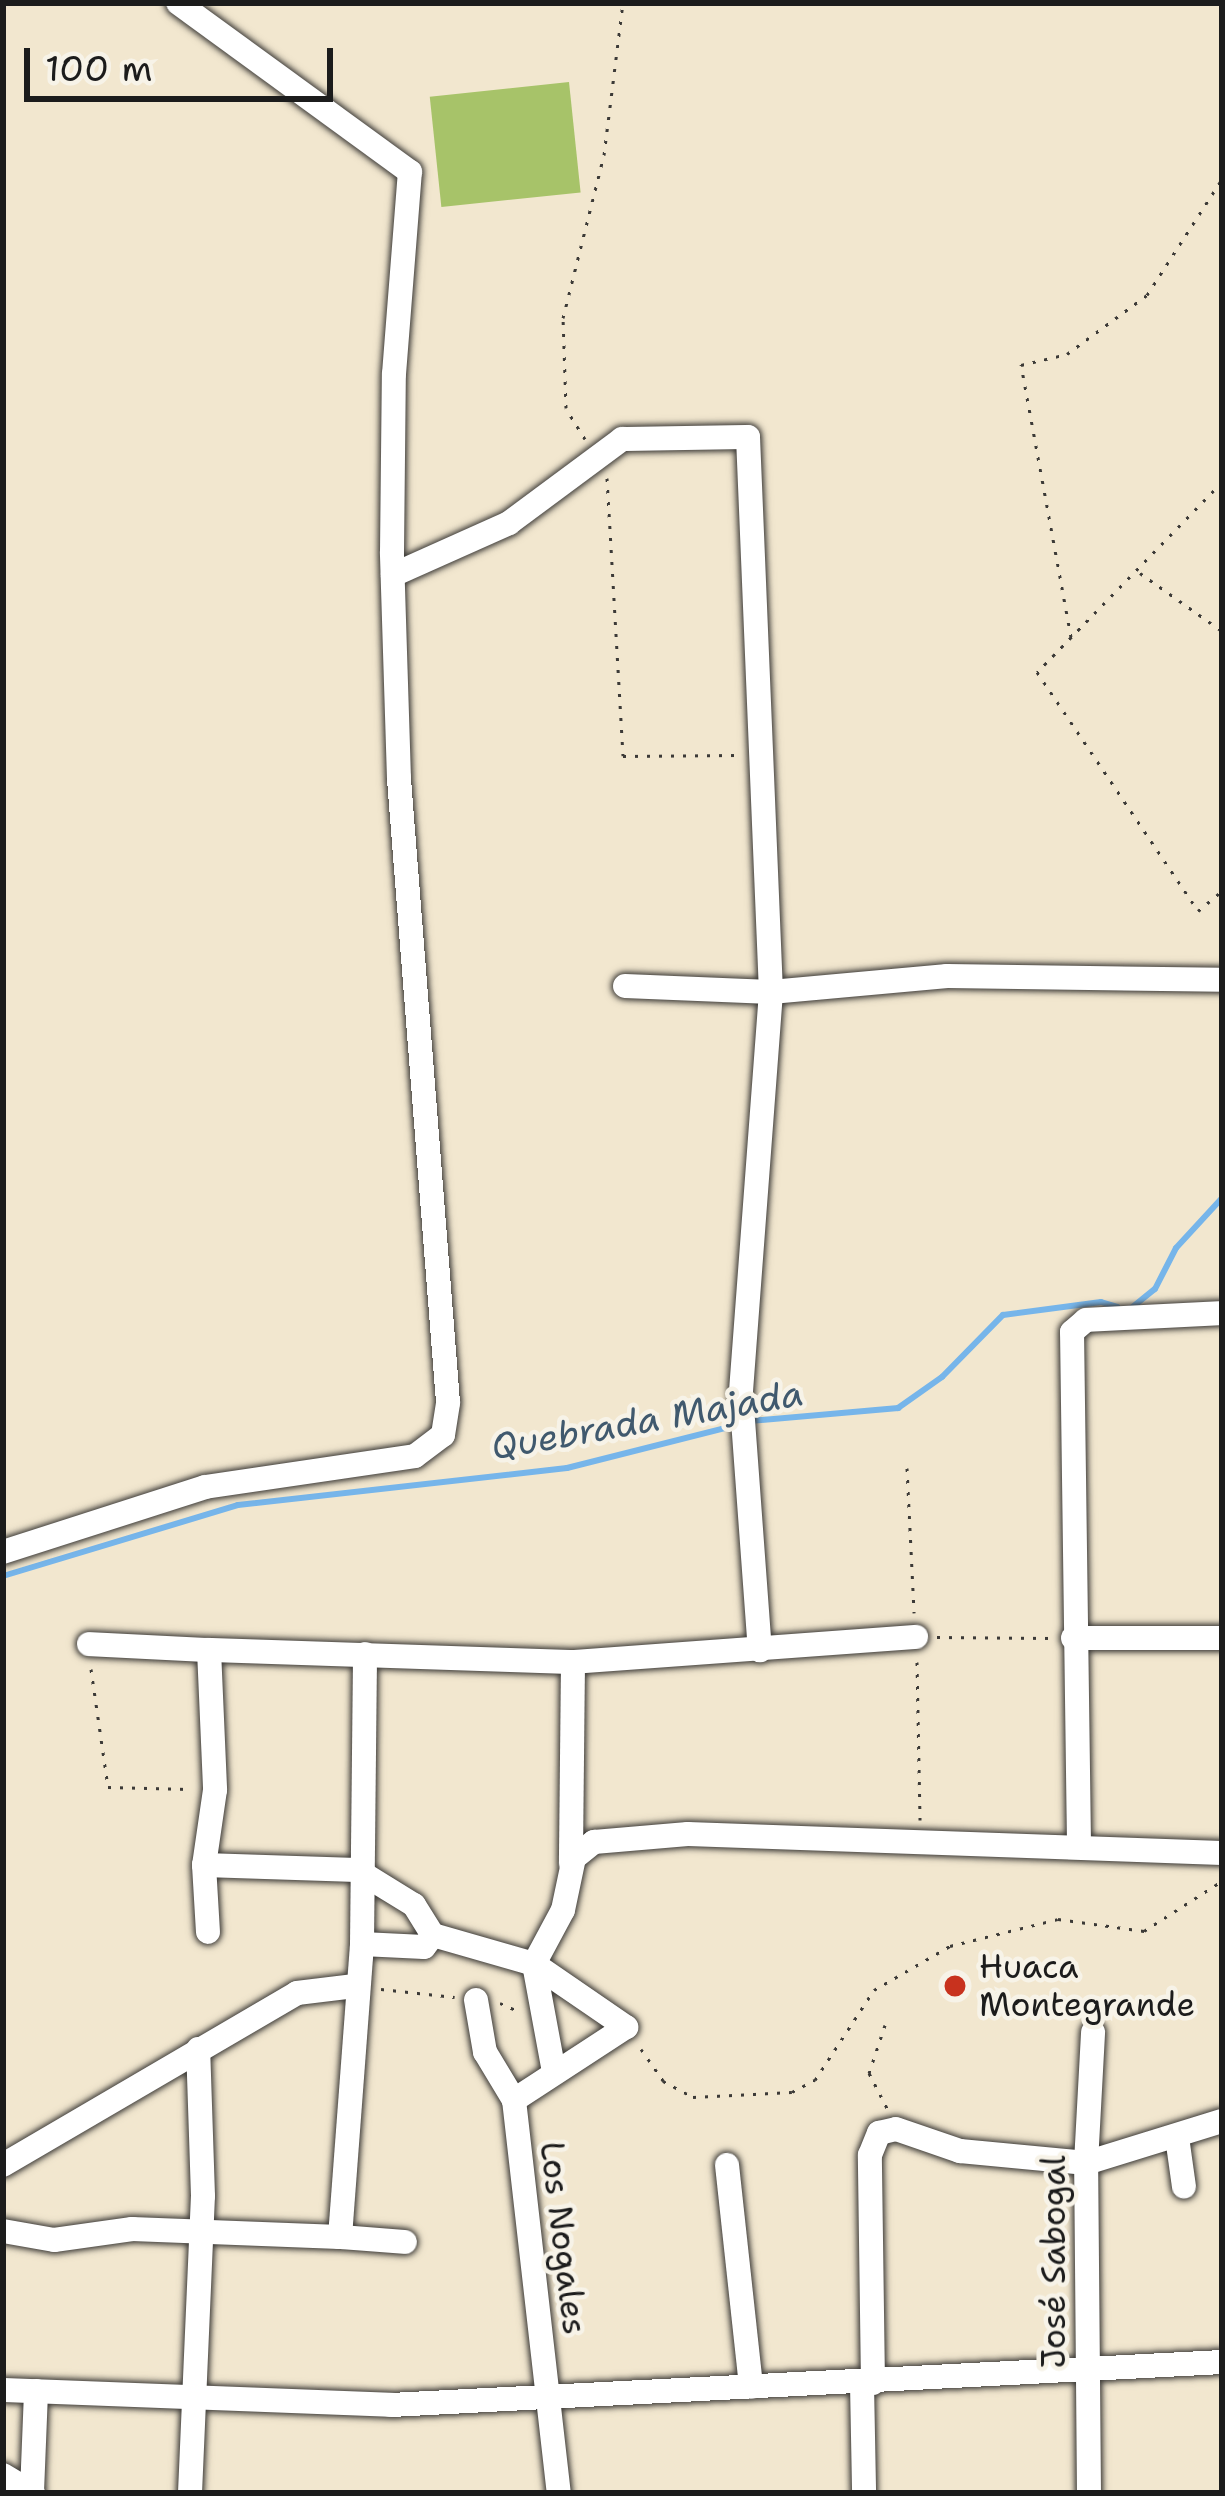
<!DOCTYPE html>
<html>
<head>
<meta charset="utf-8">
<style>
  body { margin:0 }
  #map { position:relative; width:1225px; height:2496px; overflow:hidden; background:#f2e7cf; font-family:"Shantell Sans",sans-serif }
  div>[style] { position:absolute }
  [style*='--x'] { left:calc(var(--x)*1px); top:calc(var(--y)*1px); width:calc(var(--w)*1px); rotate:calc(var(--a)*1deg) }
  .green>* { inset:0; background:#a7c369; transform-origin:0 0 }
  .stream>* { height:6px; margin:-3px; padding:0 3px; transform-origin:3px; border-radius:3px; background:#76b5ea }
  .path>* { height:3px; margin-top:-1.5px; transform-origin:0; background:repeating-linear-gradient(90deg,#3c3a37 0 3px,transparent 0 12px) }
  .roads { filter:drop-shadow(0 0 3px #3c3a37) drop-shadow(0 0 3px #3c3a37) }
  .minor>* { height:24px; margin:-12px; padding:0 12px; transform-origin:12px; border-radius:12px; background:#fff }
  .dots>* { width:33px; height:33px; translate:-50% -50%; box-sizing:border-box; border:6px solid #f7f3e8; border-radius:50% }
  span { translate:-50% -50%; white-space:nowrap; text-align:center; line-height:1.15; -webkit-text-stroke:9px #f7f3e8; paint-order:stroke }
  .poi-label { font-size:33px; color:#1c1c1c }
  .left { translate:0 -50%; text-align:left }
  .street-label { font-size:33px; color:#1c1c1c }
  .water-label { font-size:36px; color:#40596e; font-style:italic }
  .frame { position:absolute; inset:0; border:6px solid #1c1c1c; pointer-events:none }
  .scale { position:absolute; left:24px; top:48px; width:309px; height:54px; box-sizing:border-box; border:6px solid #1c1c1c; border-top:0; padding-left:15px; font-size:36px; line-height:42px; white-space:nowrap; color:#1c1c1c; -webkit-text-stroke:9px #f7f3e8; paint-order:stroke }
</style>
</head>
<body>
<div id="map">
  <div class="green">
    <i style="left:569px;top:82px;width:111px;height:140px;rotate:84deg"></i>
  </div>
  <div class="stream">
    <i style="--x:1130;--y:1309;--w:32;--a:-39"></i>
    <i style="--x:1155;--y:1289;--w:46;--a:-62.9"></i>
    <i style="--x:1176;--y:1248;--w:68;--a:-47.4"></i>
    <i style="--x:750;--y:1421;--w:149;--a:-5"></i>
    <i style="--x:898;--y:1408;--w:54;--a:-35.2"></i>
    <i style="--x:942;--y:1377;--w:87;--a:-45.5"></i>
    <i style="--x:1003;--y:1315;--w:99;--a:-7.6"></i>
    <i style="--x:1101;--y:1302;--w:17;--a:17"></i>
    <i style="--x:3;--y:1576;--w:245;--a:-16.8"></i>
    <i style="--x:238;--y:1505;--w:331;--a:-6.4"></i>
    <i style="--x:567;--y:1468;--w:175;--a:-14.2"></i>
  </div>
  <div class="path">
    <i style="--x:585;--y:439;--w:36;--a:-122"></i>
    <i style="--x:566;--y:408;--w:90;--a:-91.9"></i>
    <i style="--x:563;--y:318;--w:168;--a:-75.9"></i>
    <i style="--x:604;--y:155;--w:153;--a:-82.9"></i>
    <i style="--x:607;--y:478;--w:278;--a:86.7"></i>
    <i style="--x:623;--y:756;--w:115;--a:-0.5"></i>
    <i style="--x:1222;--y:482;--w:265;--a:134.2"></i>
    <i style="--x:1037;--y:672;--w:288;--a:56"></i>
    <i style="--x:1198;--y:911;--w:31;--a:-40"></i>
    <i style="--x:1140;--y:573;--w:100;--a:35.3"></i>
    <i style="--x:1071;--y:637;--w:277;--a:-100.4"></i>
    <i style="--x:1021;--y:365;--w:47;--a:-13.4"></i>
    <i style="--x:1067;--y:354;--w:99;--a:-36.4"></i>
    <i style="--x:1147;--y:295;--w:138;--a:-57.1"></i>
    <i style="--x:907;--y:1468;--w:145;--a:87.2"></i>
    <i style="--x:937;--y:1637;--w:116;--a:0.5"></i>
    <i style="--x:917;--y:1662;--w:158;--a:88.9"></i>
    <i style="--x:91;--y:1669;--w:119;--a:81.8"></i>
    <i style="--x:108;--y:1787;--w:81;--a:1.4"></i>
    <i style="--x:381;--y:1989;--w:74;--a:6.2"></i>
    <i style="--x:500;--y:2003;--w:20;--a:24"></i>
    <i style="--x:885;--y:2025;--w:51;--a:108.4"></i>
    <i style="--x:869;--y:2073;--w:42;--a:62.8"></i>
    <i style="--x:641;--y:2049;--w:39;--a:55"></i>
    <i style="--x:663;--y:2081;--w:34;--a:28"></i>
    <i style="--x:693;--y:2097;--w:99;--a:-2.9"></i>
    <i style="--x:792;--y:2092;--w:26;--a:-28"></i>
    <i style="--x:815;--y:2080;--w:108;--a:-56.8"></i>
    <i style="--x:874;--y:1990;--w:88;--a:-30.1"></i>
    <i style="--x:950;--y:1946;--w:111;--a:-14"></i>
    <i style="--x:1058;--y:1919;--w:87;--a:7.9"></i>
    <i style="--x:1144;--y:1931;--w:93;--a:-32.7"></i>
  </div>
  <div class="roads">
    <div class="minor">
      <i style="--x:393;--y:575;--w:127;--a:-24.1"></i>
      <i style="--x:509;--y:523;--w:141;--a:-36.6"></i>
      <i style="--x:622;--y:439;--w:126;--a:-0.9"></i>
      <i style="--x:748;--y:437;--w:555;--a:87.63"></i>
      <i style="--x:771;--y:992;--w:402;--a:94.3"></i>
      <i style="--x:741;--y:1393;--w:258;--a:85.8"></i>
      <i style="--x:625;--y:986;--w:146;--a:2.4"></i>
      <i style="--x:771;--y:992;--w:177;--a:-5.2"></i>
      <i style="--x:947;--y:976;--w:275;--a:0.8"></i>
      <i style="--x:3;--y:1552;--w:212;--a:-17.8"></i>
      <i style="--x:205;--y:1487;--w:212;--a:-8.4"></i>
      <i style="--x:415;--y:1456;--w:35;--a:-37"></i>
      <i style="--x:443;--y:1435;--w:33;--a:-81"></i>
      <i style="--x:448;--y:1402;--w:625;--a:-94.5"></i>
      <i style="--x:399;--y:779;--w:227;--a:-91.8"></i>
      <i style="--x:392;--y:552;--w:178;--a:-89.4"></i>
      <i style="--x:394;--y:374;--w:203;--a:-85.5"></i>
      <i style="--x:410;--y:172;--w:287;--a:-143.9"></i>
      <i style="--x:1073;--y:1638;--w:149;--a:0"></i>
      <i style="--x:89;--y:1644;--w:120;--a:2.9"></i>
      <i style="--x:209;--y:1650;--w:140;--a:87.5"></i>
      <i style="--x:215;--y:1790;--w:76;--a:98.3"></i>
      <i style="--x:204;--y:1865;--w:67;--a:86.6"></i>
      <i style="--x:209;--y:1650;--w:364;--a:1.9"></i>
      <i style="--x:573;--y:1662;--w:201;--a:90.6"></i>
      <i style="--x:573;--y:1662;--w:344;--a:-4.2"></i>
      <i style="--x:1079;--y:1844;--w:512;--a:-90.78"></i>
      <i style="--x:1072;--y:1332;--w:18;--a:-41"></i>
      <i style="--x:1086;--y:1320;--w:136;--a:-2.9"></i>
      <i style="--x:204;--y:1865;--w:153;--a:1.9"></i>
      <i style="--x:357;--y:1870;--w:67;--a:31.6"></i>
      <i style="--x:414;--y:1905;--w:36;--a:58"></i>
      <i style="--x:362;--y:1944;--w:290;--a:-89.4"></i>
      <i style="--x:476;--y:2000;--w:53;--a:80.2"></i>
      <i style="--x:485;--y:2052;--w:56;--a:58.9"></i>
      <i style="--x:514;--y:2100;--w:396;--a:83.5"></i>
      <i style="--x:554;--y:2072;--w:110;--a:-100.5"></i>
      <i style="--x:534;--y:1964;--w:61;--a:-61.8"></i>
      <i style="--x:563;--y:1910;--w:53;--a:-78.1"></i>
      <i style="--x:574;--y:1858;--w:26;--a:-39"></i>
      <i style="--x:594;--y:1842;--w:94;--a:-4.9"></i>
      <i style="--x:688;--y:1834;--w:534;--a:2.04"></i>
      <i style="--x:1177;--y:2137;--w:50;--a:82"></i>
      <i style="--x:3;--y:2165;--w:341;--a:-30.3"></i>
      <i style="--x:297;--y:1993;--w:58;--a:-6.9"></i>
      <i style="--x:727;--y:2165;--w:223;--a:83.8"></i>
      <i style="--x:3;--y:2231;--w:52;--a:10"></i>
      <i style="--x:54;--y:2240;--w:79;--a:-8"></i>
      <i style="--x:132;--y:2229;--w:208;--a:2.2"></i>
      <i style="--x:340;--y:2237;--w:294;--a:-85.7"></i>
      <i style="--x:362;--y:1944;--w:62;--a:2.8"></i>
      <i style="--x:424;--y:1947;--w:15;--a:-53"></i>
      <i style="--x:433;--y:1935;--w:105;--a:16"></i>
      <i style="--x:534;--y:1964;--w:112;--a:34.4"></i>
      <i style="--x:626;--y:2027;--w:134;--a:146.9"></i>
      <i style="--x:340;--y:2237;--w:65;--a:4.4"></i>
      <i style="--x:873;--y:2383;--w:228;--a:-90.8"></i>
      <i style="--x:870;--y:2155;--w:24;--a:-68"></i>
      <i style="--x:879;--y:2133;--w:17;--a:-13"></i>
      <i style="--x:896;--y:2129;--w:68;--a:19"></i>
      <i style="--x:960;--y:2151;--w:127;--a:5.4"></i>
      <i style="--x:1086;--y:2163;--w:142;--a:-17.2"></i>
      <i style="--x:862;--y:2384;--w:109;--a:88.9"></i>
      <i style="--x:3;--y:2390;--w:388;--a:2.2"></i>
      <i style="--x:391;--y:2405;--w:832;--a:-2.96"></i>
      <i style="--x:3;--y:2475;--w:35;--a:31"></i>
      <i style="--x:32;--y:2492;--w:101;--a:-87.7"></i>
      <i style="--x:190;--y:2493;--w:297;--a:-87.5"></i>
      <i style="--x:203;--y:2196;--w:147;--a:-91.9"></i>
      <i style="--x:1089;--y:2493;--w:330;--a:-90.5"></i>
      <i style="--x:1086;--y:2163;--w:131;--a:-86.9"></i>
    </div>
  </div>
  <div class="dots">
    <i style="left:955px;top:1986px;background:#c8321e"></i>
  </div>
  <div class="poi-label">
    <span class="left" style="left:979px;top:1986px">Huaca<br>Montegrande</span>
  </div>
  <div class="street-label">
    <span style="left:563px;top:2238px;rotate:83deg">Los Nogales</span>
    <span style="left:1054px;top:2262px;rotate:-90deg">José Sabogal</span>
  </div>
  <div class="water-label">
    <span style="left:647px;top:1420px;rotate:-10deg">Quebrada Majada</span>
  </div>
  <div class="frame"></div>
  <div class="scale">100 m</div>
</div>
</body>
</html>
